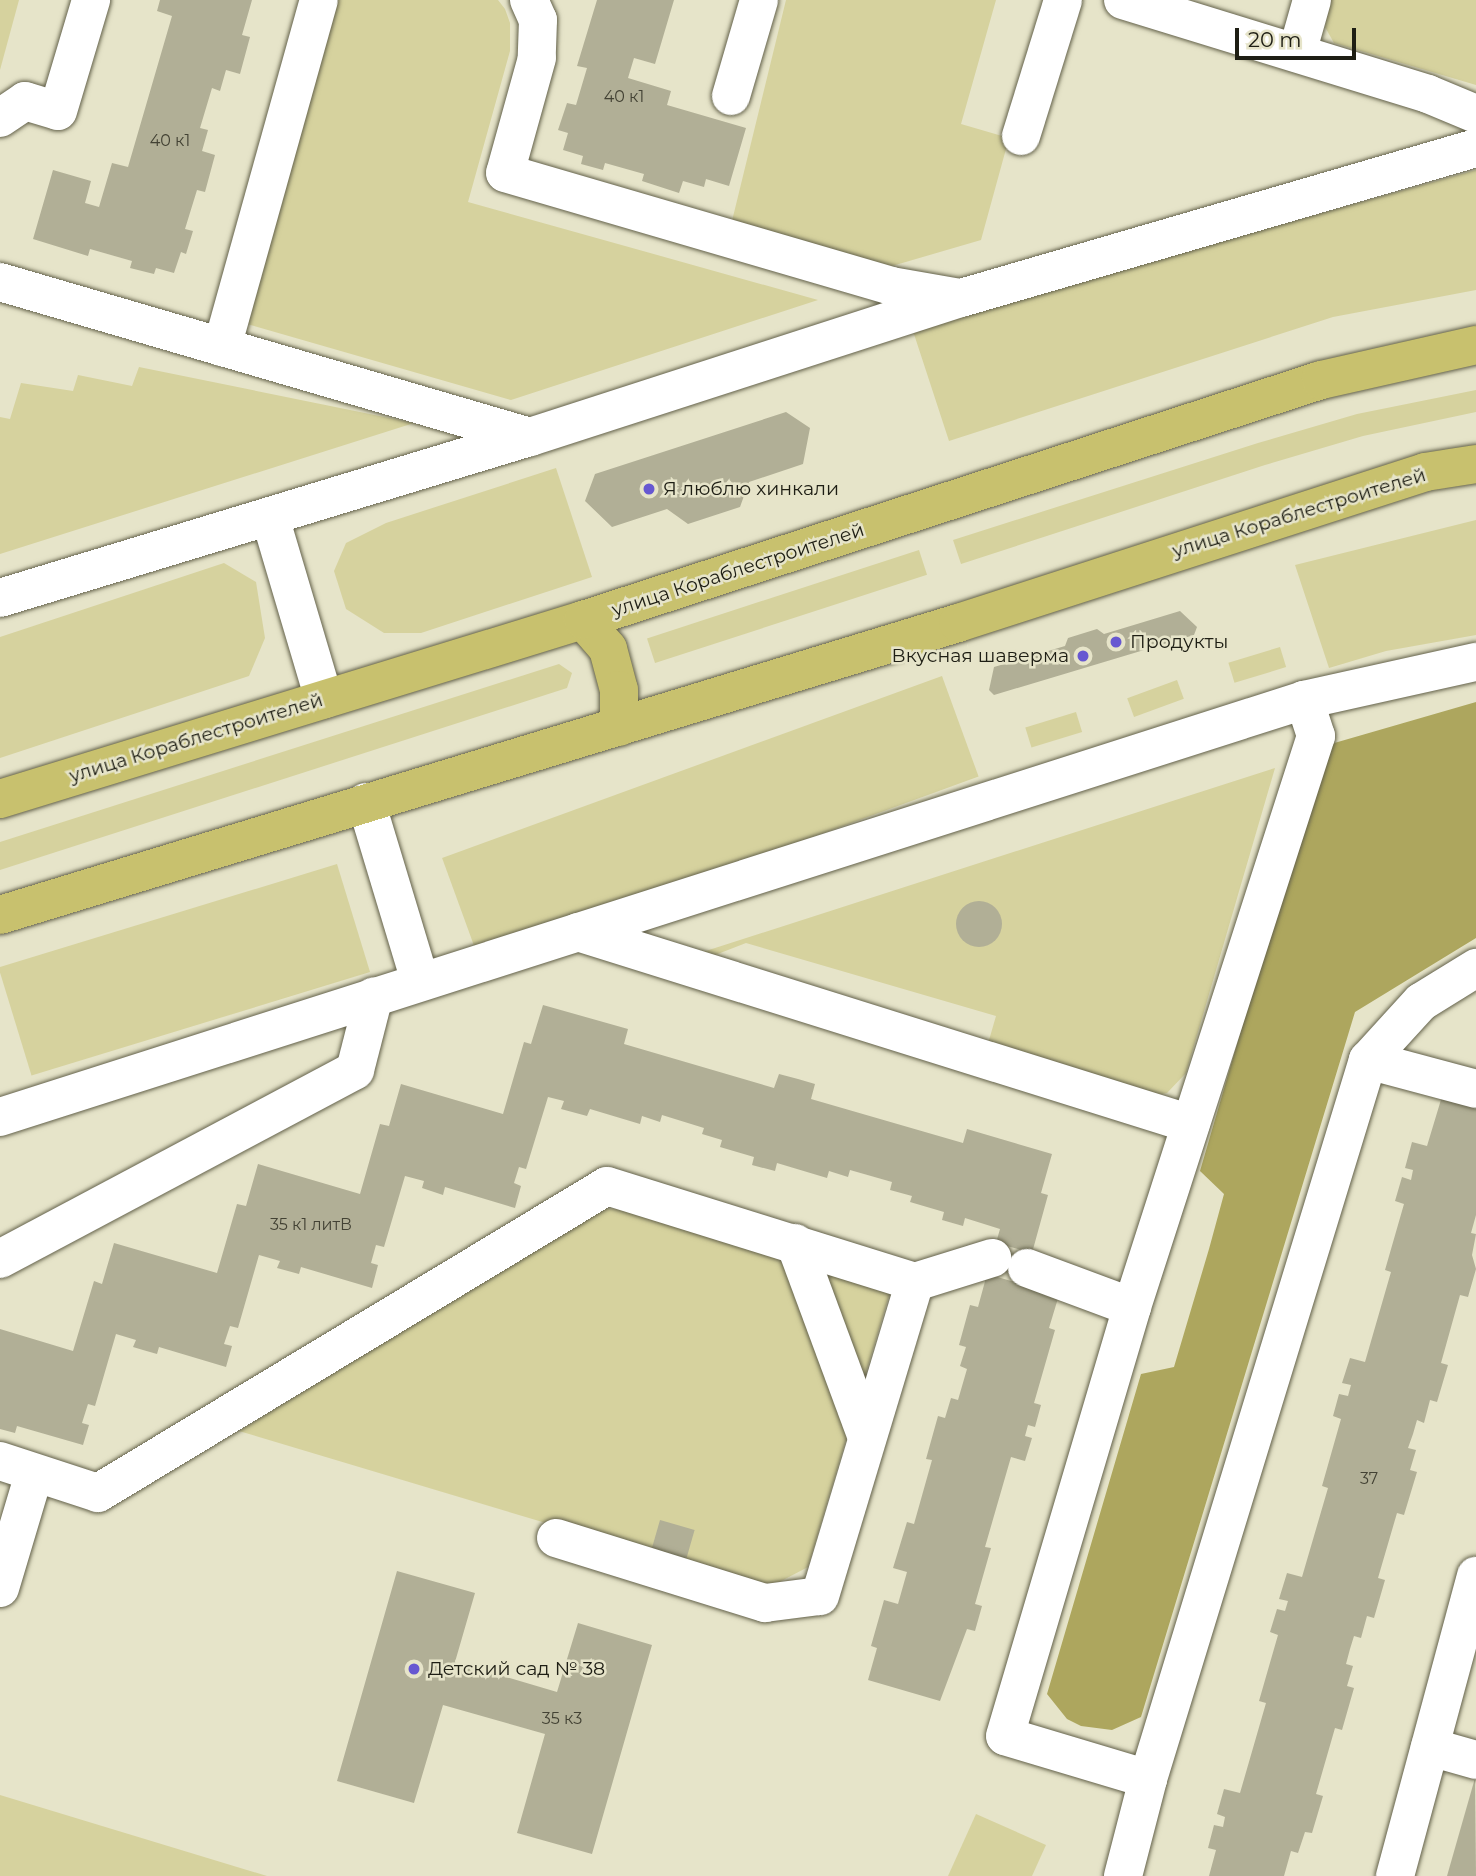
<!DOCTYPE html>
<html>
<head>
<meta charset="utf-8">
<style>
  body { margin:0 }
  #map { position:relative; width:1476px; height:1876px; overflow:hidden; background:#e6e4c9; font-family:Montserrat,sans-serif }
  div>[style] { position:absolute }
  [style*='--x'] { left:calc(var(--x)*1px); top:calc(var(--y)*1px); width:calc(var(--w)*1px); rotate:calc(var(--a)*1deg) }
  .green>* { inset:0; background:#d6d29e; transform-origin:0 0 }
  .forest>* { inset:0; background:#ada65e }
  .building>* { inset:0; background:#b1af96; transform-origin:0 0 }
  .round { border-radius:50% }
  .roads { filter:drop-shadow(0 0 2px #63614a) drop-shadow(0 0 2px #63614a) }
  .minor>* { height:38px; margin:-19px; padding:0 19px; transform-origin:19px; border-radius:19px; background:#fff }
  .major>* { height:38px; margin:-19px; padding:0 19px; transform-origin:19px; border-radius:19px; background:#c8c16e }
  .dots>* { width:19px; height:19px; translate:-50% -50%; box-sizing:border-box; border:4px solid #e6e4c9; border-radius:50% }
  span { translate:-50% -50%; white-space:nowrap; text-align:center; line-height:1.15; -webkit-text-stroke:5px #e6e4c9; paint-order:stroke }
  .number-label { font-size:16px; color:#434234 }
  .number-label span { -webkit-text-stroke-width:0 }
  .poi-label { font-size:19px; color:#1e1e14 }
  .left { translate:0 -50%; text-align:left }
  .right { translate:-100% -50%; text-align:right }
  .street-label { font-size:19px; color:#1e1e14 }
  .scale { position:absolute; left:1235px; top:28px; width:121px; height:32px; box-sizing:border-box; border:4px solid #1e1e14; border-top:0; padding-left:9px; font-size:21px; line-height:24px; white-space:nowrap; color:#1e1e14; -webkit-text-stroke:5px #e6e4c9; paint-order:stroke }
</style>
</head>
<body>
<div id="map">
  <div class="green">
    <i style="clip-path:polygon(0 0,19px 0,0 70px)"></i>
    <i style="clip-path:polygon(328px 0,498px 0,505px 9px,510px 23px,510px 51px,468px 202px,818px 300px,511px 400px,247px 324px)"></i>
    <i style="clip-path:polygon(786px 0,996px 0,961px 124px,1009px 138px,981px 240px,892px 266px,731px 225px)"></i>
    <i style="clip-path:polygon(1331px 0,1476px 0,1476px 85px,1334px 43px,1325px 27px)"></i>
    <i style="clip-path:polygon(1476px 170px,1476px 290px,1333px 317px,949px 441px,912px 328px)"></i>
    <i style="clip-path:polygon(139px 367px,414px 423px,0 554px,0 417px,10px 419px,21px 383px,73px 391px,78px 375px,132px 386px)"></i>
    <i style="clip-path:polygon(1476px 390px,1476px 412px,1363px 436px,1265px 465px,961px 564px,953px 540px,1258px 443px,1357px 414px)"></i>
    <i style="clip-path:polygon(556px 468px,592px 577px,421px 633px,384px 633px,346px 609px,334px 571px,346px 543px,386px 523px)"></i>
    <i style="clip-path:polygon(1476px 520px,1476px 635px,1386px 651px,1329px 668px,1295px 565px)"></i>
    <i style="left:919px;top:550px;width:26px;height:286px;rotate:72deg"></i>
    <i style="clip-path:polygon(224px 563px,256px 582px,265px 638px,249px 676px,0 758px,0 637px)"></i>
    <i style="left:1280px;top:647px;width:21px;height:54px;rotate:73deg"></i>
    <i style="clip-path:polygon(559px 664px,572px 673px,567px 688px,0 870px,0 842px)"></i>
    <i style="left:942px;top:676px;width:107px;height:532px;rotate:70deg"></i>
    <i style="left:1177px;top:680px;width:20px;height:53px;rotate:70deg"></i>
    <i style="left:1076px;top:712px;width:21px;height:53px;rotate:73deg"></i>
    <i style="clip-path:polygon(1275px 768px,1186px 1073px,1167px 1093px,1158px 1095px,987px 1047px,996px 1016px,746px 943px,697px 962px,684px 958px)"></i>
    <i style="left:337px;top:864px;width:113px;height:354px;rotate:73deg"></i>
    <i style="clip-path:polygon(603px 1209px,645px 1210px,891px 1289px,808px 1567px,766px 1589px,239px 1431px)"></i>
    <i style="clip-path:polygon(0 1795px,267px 1876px,0 1876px)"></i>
    <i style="clip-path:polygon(976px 1814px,1046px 1845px,1032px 1876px,948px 1876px)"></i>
  </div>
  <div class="forest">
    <i style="clip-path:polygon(1476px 702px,1476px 938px,1355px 1012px,1141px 1717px,1112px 1730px,1081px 1726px,1067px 1719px,1047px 1694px,1141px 1374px,1174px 1367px,1209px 1249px,1224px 1194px,1200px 1171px,1324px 746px)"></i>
  </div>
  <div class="building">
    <i style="clip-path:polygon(160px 0,252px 0,242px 35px,250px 37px,240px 74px,226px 70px,220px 91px,212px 88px,200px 128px,208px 130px,202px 151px,215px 155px,205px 192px,197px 190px,185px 229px,193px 231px,186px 254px,181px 252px,174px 273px,156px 268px,154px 274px,130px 268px,132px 261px,90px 249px,88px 256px,33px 239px,53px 170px,91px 181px,85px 203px,99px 207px,112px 163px,128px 167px,172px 16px,157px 11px)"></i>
    <i style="clip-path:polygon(597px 0,674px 0,655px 64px,634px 58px,628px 78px,671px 91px,667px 105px,746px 128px,729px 186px,706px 179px,704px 187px,683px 181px,679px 193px,642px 181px,644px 174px,605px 163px,603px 170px,581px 164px,583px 156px,563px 150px,568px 133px,558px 130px,567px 103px,576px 105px,587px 68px,577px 66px)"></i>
    <i style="clip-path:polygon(786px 412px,810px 428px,803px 464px,749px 482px,740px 507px,688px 524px,667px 509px,612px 527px,585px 501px,595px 474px)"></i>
    <i style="clip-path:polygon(1180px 611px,1197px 627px,1194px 635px,994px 695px,989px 690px,994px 667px,1065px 646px,1068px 638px,1097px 629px,1104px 634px)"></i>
    <i class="round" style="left:956px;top:901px;width:46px;height:46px"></i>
    <i style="clip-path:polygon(543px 1005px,628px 1029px,624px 1044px,774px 1088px,779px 1074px,798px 1079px,815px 1084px,811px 1099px,963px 1143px,967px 1129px,1052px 1154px,1041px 1193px,1048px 1195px,1032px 1253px,996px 1243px,1000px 1229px,965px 1218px,963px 1226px,942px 1220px,944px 1212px,910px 1202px,912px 1196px,890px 1190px,892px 1182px,850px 1170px,848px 1177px,829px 1171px,827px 1178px,777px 1163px,775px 1171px,752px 1165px,754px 1157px,720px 1147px,722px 1140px,702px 1134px,704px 1128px,662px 1115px,660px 1122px,642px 1116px,640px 1124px,590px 1109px,587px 1116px,561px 1109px,564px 1101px,548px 1097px,526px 1169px,519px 1167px,514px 1183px,521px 1186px,515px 1208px,445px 1187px,443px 1195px,422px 1188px,424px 1181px,405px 1176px,384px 1247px,376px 1245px,371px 1263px,378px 1265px,372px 1288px,301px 1267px,299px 1274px,277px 1268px,280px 1261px,259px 1255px,238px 1328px,230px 1326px,224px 1344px,232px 1346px,226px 1367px,159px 1347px,157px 1354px,143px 1350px,133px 1347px,136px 1340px,116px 1334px,95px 1406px,88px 1404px,82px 1423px,89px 1425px,83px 1445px,17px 1426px,15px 1433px,0 1429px,0 1329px,73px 1351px,94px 1281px,102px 1284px,114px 1243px,217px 1273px,237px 1204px,246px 1206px,258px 1164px,360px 1194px,380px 1124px,389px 1126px,401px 1084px,503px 1114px,524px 1042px,531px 1044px)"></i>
    <i style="clip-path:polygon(1443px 1093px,1476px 1103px,1476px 1215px,1471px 1233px,1476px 1234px,1472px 1255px,1476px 1269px,1468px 1297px,1460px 1295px,1441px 1363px,1448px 1365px,1437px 1402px,1430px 1400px,1424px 1423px,1417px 1420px,1413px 1434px,1408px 1448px,1416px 1450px,1410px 1470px,1417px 1472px,1404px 1515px,1397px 1513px,1378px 1578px,1385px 1580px,1374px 1618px,1367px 1616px,1361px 1638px,1354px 1636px,1350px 1649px,1346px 1664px,1353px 1666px,1347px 1686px,1354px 1688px,1342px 1730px,1335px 1728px,1316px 1794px,1323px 1796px,1312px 1833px,1305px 1832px,1298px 1853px,1291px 1851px,1284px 1876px,1209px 1876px,1216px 1850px,1208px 1848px,1214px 1825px,1223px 1827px,1225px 1817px,1217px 1814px,1224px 1789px,1240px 1793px,1266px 1703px,1259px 1701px,1278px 1635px,1270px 1632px,1277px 1609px,1285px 1611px,1288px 1601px,1279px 1599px,1287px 1573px,1302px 1577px,1328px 1488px,1322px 1486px,1341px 1419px,1333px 1416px,1339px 1394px,1348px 1396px,1351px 1385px,1342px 1383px,1350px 1358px,1365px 1362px,1391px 1272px,1385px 1270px,1404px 1204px,1395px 1201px,1402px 1177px,1411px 1180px,1413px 1170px,1405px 1168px,1412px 1142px,1427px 1146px)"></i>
    <i style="clip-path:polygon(987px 1274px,1059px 1295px,1049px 1328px,1055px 1330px,1034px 1403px,1041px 1405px,1035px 1427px,1028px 1425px,1025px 1436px,1032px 1438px,1025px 1461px,1011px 1457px,985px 1547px,991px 1548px,975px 1604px,982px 1606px,975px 1631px,967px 1629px,940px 1701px,868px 1680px,877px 1648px,871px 1646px,884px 1600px,898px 1604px,907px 1572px,893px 1568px,907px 1522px,914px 1524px,932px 1460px,926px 1459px,938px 1416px,945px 1418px,951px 1398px,958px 1400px,967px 1369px,960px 1366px,966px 1347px,959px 1345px,970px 1305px,978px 1307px)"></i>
    <i style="left:660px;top:1520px;width:36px;height:31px;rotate:16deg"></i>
    <i style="clip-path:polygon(397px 1571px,475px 1593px,455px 1662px,557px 1692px,578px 1623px,652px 1645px,592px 1854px,517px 1833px,545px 1734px,443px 1705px,414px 1803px,337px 1781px)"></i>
    <i style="clip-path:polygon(1475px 1778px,1476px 1876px,1447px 1876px)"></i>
  </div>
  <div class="roads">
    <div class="minor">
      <i style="--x:529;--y:0;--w:22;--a:66"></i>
      <i style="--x:538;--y:20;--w:38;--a:92"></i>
      <i style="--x:537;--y:58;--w:119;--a:105.5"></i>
      <i style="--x:505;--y:173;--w:402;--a:16.3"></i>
      <i style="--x:891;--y:286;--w:64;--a:9.9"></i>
      <i style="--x:1123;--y:0;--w:319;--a:17.1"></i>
      <i style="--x:1428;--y:94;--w:52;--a:22.6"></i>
      <i style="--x:1297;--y:53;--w:55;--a:-74.2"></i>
      <i style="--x:731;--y:96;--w:100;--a:-73.7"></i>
      <i style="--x:0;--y:118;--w:30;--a:-34"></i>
      <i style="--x:25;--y:101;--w:34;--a:17"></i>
      <i style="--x:58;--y:111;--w:116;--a:-73.4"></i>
      <i style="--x:1021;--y:136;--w:142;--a:-72.8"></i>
      <i style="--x:0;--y:282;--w:552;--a:16.3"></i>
      <i style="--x:222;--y:347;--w:360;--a:-74.4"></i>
      <i style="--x:270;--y:517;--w:190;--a:73.5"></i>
      <i style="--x:0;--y:598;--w:554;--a:-16.9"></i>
      <i style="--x:530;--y:437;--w:453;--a:-17.9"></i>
      <i style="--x:961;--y:298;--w:536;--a:-16.24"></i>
      <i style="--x:366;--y:802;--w:187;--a:73.2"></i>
      <i style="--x:578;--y:932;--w:642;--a:17.39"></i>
      <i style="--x:1368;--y:1060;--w:79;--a:-47.6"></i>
      <i style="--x:1421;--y:1002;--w:65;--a:-31.7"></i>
      <i style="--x:0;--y:1117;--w:1369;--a:-17.73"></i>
      <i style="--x:1304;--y:700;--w:176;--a:-12.5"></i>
      <i style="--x:795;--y:1243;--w:205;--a:69.7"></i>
      <i style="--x:0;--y:1259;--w:402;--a:-28"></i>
      <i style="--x:355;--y:1070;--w:76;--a:-75.6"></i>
      <i style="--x:1027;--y:1268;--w:112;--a:20.4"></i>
      <i style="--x:0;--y:1461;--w:103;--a:18.1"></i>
      <i style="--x:98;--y:1493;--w:594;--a:-31.1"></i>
      <i style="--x:607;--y:1186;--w:323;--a:17.3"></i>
      <i style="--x:915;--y:1282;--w:81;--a:-17.3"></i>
      <i style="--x:556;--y:1538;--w:219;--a:17.3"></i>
      <i style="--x:765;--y:1603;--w:55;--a:-7.3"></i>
      <i style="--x:820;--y:1596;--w:328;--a:-73.2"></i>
      <i style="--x:0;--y:1588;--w:119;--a:-73.4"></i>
      <i style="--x:1430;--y:1747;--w:48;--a:15.8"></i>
      <i style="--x:1148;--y:1779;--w:149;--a:-163.3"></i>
      <i style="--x:1005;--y:1736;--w:447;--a:-73.5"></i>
      <i style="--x:1132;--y:1307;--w:600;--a:-72.14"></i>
      <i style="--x:1316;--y:736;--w:38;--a:-108"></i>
      <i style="--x:1123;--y:1876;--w:100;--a:-75.5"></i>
      <i style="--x:1148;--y:1779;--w:752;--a:-72.99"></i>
      <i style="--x:1368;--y:1060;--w:112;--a:15"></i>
      <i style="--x:1395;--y:1876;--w:311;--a:-74.9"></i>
    </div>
    <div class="major">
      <i style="--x:583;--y:620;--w:38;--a:49"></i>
      <i style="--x:608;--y:649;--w:42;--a:75"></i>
      <i style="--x:619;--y:690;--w:37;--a:90"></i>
      <i style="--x:0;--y:799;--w:610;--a:-17.07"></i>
      <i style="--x:583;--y:620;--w:776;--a:-18.01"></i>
      <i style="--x:1321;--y:380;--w:159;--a:-12.7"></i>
      <i style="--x:0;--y:915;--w:1002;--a:-16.95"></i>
      <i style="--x:958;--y:623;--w:491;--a:-17.9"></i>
      <i style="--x:1425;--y:472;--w:52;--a:-8.9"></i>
    </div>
  </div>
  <div class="dots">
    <i style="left:649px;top:489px;background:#6758d1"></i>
    <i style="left:1116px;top:642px;background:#6758d1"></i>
    <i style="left:1083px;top:656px;background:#6758d1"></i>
    <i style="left:414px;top:1669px;background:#6758d1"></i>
  </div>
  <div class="number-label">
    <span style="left:624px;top:97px">40 к1</span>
    <span style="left:170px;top:141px">40 к1</span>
    <span style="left:311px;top:1225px">35 к1 литВ</span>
    <span style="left:1369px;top:1479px">37</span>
    <span style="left:562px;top:1719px">35 к3</span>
  </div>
  <div class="poi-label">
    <span class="left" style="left:663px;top:489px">Я люблю хинкали</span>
    <span class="left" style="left:1130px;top:642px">Продукты</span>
    <span class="right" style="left:1069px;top:656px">Вкусная шаверма</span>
    <span class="left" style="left:428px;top:1669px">Детский сад № 38</span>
  </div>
  <div class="street-label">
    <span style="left:1299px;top:513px;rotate:-17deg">улица Кораблестроителей</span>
    <span style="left:738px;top:570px;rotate:-18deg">улица Кораблестроителей</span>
    <span style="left:196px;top:738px;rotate:-17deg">улица Кораблестроителей</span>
  </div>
  <div class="scale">20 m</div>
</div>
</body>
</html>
